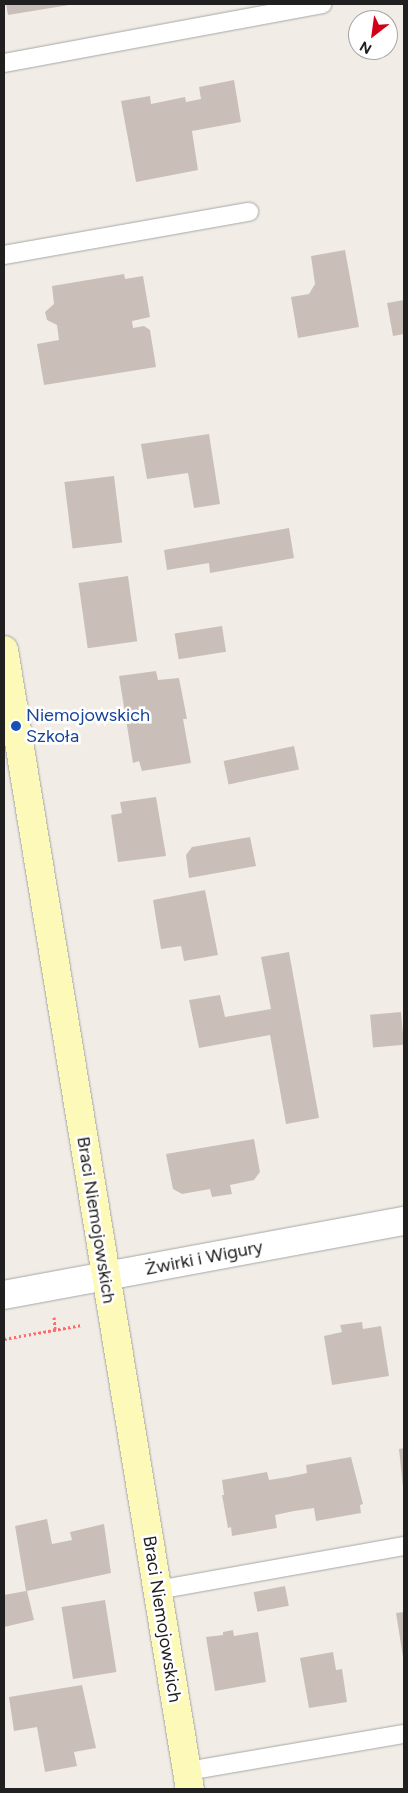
<!DOCTYPE html>
<html>
<head>
<meta charset="utf-8">
<style>
  body { margin:0 }
  #map { position:relative; width:408px; height:1793px; overflow:hidden; background:#f1ede6; font-family:Figtree,sans-serif }
  div>[style] { position:absolute }
  [style*='--x'] { left:calc(var(--x)*1px); top:calc(var(--y)*1px); width:calc(var(--w)*1px); rotate:calc(var(--a)*1deg) }
  .building>* { inset:0; background:#cabeb9; transform-origin:0 0 }
  .path>* { height:3px; margin-top:-1.5px; transform-origin:0; background:repeating-linear-gradient(90deg,#ff6a6b 0 2.5px,transparent 0 5px) }
  .roads { filter:drop-shadow(0 0 1px #a7a7a7) drop-shadow(0 0 1px #a7a7a7) }
  .lane>* { height:18px; margin:-9px; padding:0 9px; transform-origin:9px; border-radius:9px; background:#fff }
  .street>* { height:28px; margin:-14px; padding:0 14px; transform-origin:14px; border-radius:14px; background:#fff }
  .secondary>* { height:28px; margin:-14px; padding:0 14px; transform-origin:14px; border-radius:14px; background:#fdf9b9 }
  .dots>* { width:14px; height:14px; translate:-50% -50%; box-sizing:border-box; border:2px solid #fff; border-radius:50% }
  span { translate:-50% -50%; white-space:nowrap; text-align:center; line-height:1.15; -webkit-text-stroke:5px #fff; paint-order:stroke }
  .transit-label { font-size:18px; color:#164399 }
  .left { translate:0 -50%; text-align:left }
  .street-label { font-size:18px; color:#202020 }
  .frame { position:absolute; inset:0; border:5px solid #202020; pointer-events:none }
  .north { position:absolute; left:348px; top:10px; width:50px; height:50px; box-sizing:border-box; background:#fff; border:1px solid #a6a6a6; border-radius:50%; rotate:210deg; font-size:14px; font-weight:700; line-height:20px; text-align:center; color:#202020 }
  .north::after { content:''; display:block; margin:auto; width:18px; height:22px; background:#d10017; clip-path:polygon(50% 0,100% 100%,50% 72%,0 100%) }
</style>
</head>
<body>
<div id="map">
  <div class="building">
    <i style="clip-path:polygon(6px 4px,69px 4px,69px 5px,8px 15px)"></i>
    <i style="clip-path:polygon(234px 80px,241px 122px,192px 131px,198px 170px,136px 182px,121px 101px,150px 96px,151px 104px,185px 97px,186px 102px,201px 99px,199px 87px)"></i>
    <i style="clip-path:polygon(345px 250px,359px 327px,298px 338px,291px 297px,309px 294px,315px 284px,311px 256px)"></i>
    <i style="clip-path:polygon(124px 274px,125px 279px,143px 276px,150px 317px,132px 321px,133px 328px,144px 326px,150px 330px,156px 367px,44px 385px,37px 344px,59px 340px,57px 325px,47px 320px,45px 312px,54px 304px,52px 286px)"></i>
    <i style="clip-path:polygon(404px 300px,404px 334px,393px 336px,387px 303px)"></i>
    <i style="clip-path:polygon(209px 434px,220px 504px,194px 508px,188px 473px,147px 479px,141px 444px)"></i>
    <i style="left:114px;top:476px;width:67px;height:50px;rotate:83deg"></i>
    <i style="clip-path:polygon(289px 528px,294px 558px,210px 573px,209px 563px,167px 570px,164px 550px)"></i>
    <i style="left:128px;top:576px;width:66px;height:50px;rotate:82deg"></i>
    <i style="left:222px;top:626px;width:26px;height:48px;rotate:81deg"></i>
    <i style="clip-path:polygon(156px 671px,158px 680px,179px 678px,187px 719px,183px 719px,191px 763px,142px 771px,139px 761px,133px 763px,119px 676px)"></i>
    <i style="left:294px;top:746px;width:24px;height:72px;rotate:78deg"></i>
    <i style="clip-path:polygon(156px 797px,166px 856px,118px 862px,111px 815px,122px 813px,120px 802px)"></i>
    <i style="clip-path:polygon(250px 837px,256px 866px,189px 878px,186px 855px,192px 847px)"></i>
    <i style="clip-path:polygon(205px 890px,218px 955px,184px 961px,181px 946px,161px 949px,153px 900px)"></i>
    <i style="clip-path:polygon(289px 952px,319px 1118px,286px 1124px,270px 1035px,199px 1048px,189px 1000px,220px 995px,225px 1017px,271px 1009px,261px 957px)"></i>
    <i style="left:401px;top:1012px;width:33px;height:31px;rotate:85deg"></i>
    <i style="clip-path:polygon(254px 1139px,260px 1172px,254px 1180px,230px 1185px,232px 1194px,212px 1197px,210px 1189px,182px 1194px,173px 1189px,166px 1154px)"></i>
    <i style="clip-path:polygon(362px 1322px,363px 1329px,381px 1326px,389px 1376px,332px 1385px,324px 1336px,342px 1332px,340px 1325px)"></i>
    <i style="clip-path:polygon(404px 1448px,404px 1487px,403px 1487px,399px 1449px)"></i>
    <i style="clip-path:polygon(351px 1457px,363px 1504px,360px 1505px,361px 1513px,316px 1521px,314px 1508px,294px 1511px,275px 1515px,277px 1528px,232px 1536px,231px 1527px,228px 1528px,222px 1495px,224px 1495px,222px 1480px,267px 1472px,269px 1480px,288px 1477px,307px 1473px,306px 1465px)"></i>
    <i style="clip-path:polygon(47px 1519px,52px 1544px,72px 1540px,70px 1532px,104px 1524px,111px 1573px,27px 1591px,34px 1620px,4px 1627px,4px 1595px,26px 1591px,15px 1526px)"></i>
    <i style="left:285px;top:1586px;width:20px;height:32px;rotate:79deg"></i>
    <i style="left:105px;top:1600px;width:73px;height:44px;rotate:81deg"></i>
    <i style="clip-path:polygon(404px 1612px,404px 1657px,403px 1657px,396px 1613px)"></i>
    <i style="clip-path:polygon(233px 1630px,234px 1636px,258px 1632px,266px 1682px,215px 1691px,206px 1637px,223px 1635px,223px 1632px)"></i>
    <i style="clip-path:polygon(333px 1652px,336px 1670px,342px 1669px,347px 1702px,309px 1708px,300px 1658px)"></i>
    <i style="clip-path:polygon(82px 1685px,96px 1748px,74px 1752px,77px 1766px,45px 1772px,37px 1727px,14px 1731px,9px 1697px)"></i>
  </div>
  <div class="path">
    <i style="--x:54;--y:1317;--w:12;--a:85"></i>
    <i style="--x:4;--y:1339;--w:79;--a:-10.2"></i>
  </div>
  <div class="roads">
    <div class="lane">
      <i style="--x:4;--y:63;--w:324;--a:-10.5"></i>
      <i style="--x:4;--y:255;--w:249;--a:-10"></i>
      <i style="--x:157;--y:1590;--w:251;--a:-10.1"></i>
      <i style="--x:187;--y:1771;--w:220;--a:-9.7"></i>
    </div>
    <div class="street">
      <i style="--x:4;--y:1295;--w:407;--a:-10.5"></i>
    </div>
    <div class="secondary">
      <i style="--x:4;--y:650;--w:1154;--a:80.73"></i>
    </div>
  </div>
  <div class="dots">
    <i style="left:16px;top:726px;background:#1a4fb4"></i>
  </div>
  <div class="transit-label">
    <span class="left" style="left:26px;top:726px">Niemojowskich<br>Szkoła</span>
  </div>
  <div class="street-label">
    <span style="left:96px;top:1220px;rotate:81deg">Braci Niemojowskich</span>
    <span style="left:204px;top:1258px;rotate:-11deg">Żwirki i Wigury</span>
    <span style="left:162px;top:1619px;rotate:81deg">Braci Niemojowskich</span>
  </div>
  <div class="frame"></div>
  <div class="north">N</div>
</div>
</body>
</html>
